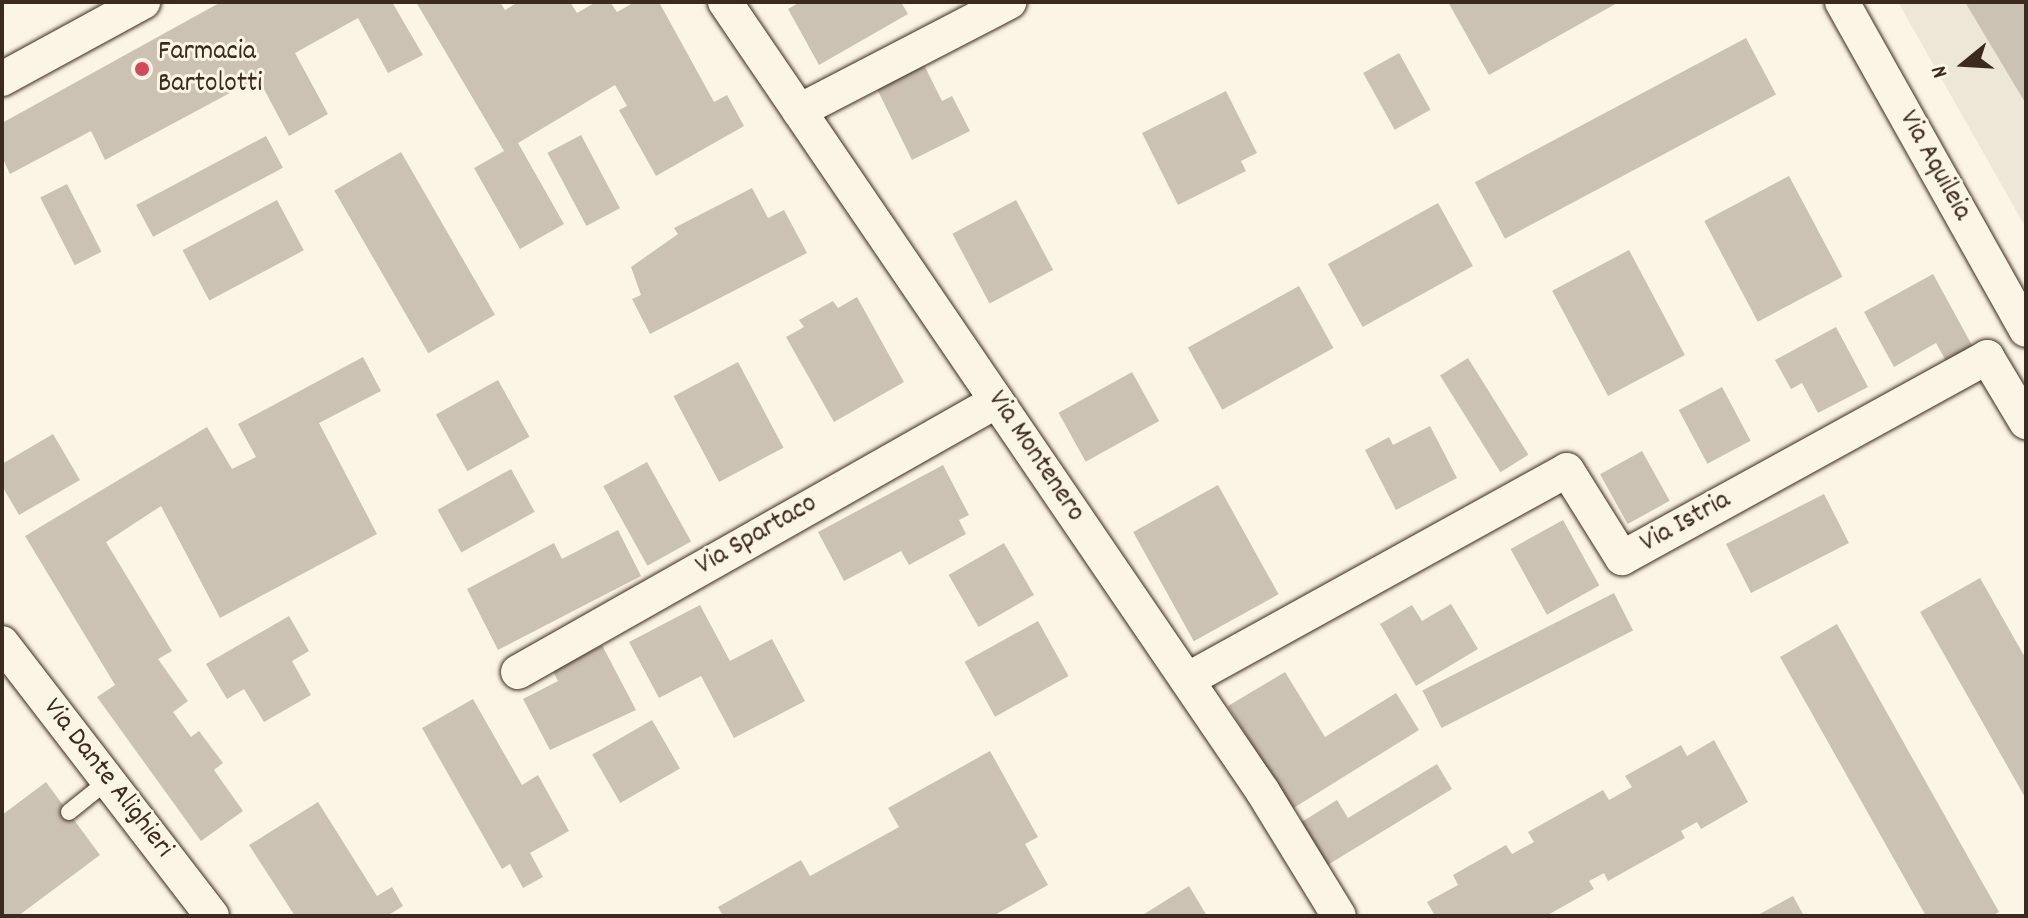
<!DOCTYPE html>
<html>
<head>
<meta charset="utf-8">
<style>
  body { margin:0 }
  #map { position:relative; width:2028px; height:918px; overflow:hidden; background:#fcf5e5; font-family:Dekko,sans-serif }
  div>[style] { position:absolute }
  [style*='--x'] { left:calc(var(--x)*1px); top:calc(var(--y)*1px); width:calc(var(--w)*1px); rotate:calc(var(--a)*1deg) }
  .built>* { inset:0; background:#eee6d6 }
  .building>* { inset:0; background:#ccc2b3; transform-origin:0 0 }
  .roads { filter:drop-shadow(0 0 2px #3b2a1e) drop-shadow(0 0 2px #3b2a1e) }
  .lane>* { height:16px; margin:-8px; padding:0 8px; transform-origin:8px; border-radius:8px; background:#fcf5e5 }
  .street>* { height:34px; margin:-17px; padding:0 17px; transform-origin:17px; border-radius:17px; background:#fcf5e5 }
  .dots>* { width:22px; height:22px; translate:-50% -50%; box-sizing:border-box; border:4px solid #fcf5e5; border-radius:50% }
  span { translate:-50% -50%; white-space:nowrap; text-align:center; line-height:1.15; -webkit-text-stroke:6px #fcf5e5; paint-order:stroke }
  .poi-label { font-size:28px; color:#3b2a1e }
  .left { translate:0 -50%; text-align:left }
  .street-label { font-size:28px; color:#3b2a1e }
  .frame { position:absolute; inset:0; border:4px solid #3b2a1e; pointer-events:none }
  .north { position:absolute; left:1924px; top:24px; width:80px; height:80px; -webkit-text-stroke:6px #fcf5e5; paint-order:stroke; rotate:252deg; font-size:22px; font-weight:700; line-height:32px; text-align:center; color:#3b2a1e }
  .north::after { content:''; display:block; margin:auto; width:28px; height:36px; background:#3b2a1e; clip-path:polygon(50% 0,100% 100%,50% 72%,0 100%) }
</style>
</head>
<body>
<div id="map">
  <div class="built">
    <i style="clip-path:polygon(1898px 2px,2026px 2px,2026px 228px)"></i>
  </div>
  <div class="building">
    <i style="clip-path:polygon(221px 2px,392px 2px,423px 55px,388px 73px,358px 18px,295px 53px,328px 114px,289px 136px,258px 78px,105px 160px,91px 131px,10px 174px,2px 157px,2px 123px)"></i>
    <i style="clip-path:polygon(416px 2px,500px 2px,505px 10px,518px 2px,570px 2px,577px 13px,596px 2px,610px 2px,617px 12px,635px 2px,659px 2px,714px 102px,727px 95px,744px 126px,656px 176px,619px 110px,627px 106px,615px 85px,518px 143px,564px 224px,520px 249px,474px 168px,504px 151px)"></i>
    <i style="clip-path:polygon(800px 2px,901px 2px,908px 14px,819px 65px,788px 9px)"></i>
    <i style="clip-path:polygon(1448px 2px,1619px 2px,1489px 75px)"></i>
    <i style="clip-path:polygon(1965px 2px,2026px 2px,2026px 104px)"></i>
    <i style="left:1746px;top:38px;width:64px;height:307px;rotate:62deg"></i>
    <i style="left:1399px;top:53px;width:65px;height:41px;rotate:61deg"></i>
    <i style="clip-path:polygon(924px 65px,942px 101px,952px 96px,970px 131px,912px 160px,877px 89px)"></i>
    <i style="clip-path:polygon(1226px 91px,1257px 153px,1241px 161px,1246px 171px,1178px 205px,1142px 133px)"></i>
    <i style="left:581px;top:135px;width:83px;height:38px;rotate:62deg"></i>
    <i style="left:266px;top:136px;width:36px;height:147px;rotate:62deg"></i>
    <i style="left:401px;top:152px;width:188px;height:77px;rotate:60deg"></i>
    <i style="left:1789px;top:176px;width:114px;height:96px;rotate:62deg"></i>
    <i style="left:67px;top:184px;width:76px;height:30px;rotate:63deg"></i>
    <i style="clip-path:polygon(752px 188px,768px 218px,784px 210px,807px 253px,650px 334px,632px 299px,641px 295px,631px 267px,678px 234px,674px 228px)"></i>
    <i style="left:277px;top:200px;width:57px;height:107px;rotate:62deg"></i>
    <i style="left:1016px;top:200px;width:79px;height:72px;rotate:62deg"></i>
    <i style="left:1438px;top:203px;width:72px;height:126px;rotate:61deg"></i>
    <i style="left:1629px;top:250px;width:119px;height:87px;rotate:62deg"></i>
    <i style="clip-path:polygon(1933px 274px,1973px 347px,1946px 361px,1936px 343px,1894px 367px,1864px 312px)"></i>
    <i style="left:1299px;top:286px;width:71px;height:127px;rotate:61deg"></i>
    <i style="clip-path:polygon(857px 297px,904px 382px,834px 422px,786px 337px,804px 327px,799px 320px,833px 301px,838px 308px)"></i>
    <i style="clip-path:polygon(1836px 327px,1868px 387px,1818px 413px,1802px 383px,1791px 389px,1775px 360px)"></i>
    <i style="clip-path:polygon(363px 357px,381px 391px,319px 423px,377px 534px,220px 618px,161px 506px,106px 542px,172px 651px,158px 659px,188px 701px,173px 712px,191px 737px,199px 731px,223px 763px,214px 770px,243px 811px,201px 841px,97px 697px,115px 685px,25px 536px,207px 427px,232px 469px,256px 457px,238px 424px)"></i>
    <i style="left:1468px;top:358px;width:114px;height:33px;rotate:58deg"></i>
    <i style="left:738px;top:362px;width:97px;height:73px;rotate:62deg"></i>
    <i style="left:1132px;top:372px;width:56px;height:84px;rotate:61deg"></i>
    <i style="left:498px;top:380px;width:65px;height:71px;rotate:61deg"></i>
    <i style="left:1722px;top:387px;width:61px;height:49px;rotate:62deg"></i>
    <i style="clip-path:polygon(1430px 426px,1457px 478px,1396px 510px,1365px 450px,1389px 437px,1393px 445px)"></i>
    <i style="clip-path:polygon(53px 434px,80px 480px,19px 515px,2px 486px,2px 464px)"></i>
    <i style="left:1642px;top:451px;width:57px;height:48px;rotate:61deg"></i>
    <i style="left:647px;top:462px;width:91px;height:50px;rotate:61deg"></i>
    <i style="clip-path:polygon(943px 465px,969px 515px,959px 520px,966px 534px,909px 565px,901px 551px,844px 581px,818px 532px)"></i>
    <i style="left:511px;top:469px;width:49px;height:84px;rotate:61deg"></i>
    <i style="left:1218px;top:485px;width:125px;height:97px;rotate:61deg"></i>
    <i style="left:1824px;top:494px;width:55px;height:110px;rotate:63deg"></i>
    <i style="left:1563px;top:520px;width:75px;height:60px;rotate:61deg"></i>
    <i style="clip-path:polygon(618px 530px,641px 576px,498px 650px,467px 589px,554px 543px,562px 559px)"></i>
    <i style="left:1004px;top:543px;width:60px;height:64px;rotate:60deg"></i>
    <i style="clip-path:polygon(1980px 578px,2026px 659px,2026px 799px,1920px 612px)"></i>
    <i style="left:1614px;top:593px;width:42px;height:215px;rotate:63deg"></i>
    <i style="clip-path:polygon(1451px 604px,1478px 649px,1416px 686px,1380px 624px,1412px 605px,1422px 621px)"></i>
    <i style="clip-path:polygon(700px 605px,730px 661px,772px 639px,805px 701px,734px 738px,701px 676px,659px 698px,629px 642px)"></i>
    <i style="clip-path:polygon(289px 616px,309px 651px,292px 661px,311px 695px,264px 722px,244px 689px,227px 699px,206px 664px)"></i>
    <i style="left:1038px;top:621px;width:63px;height:84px;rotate:61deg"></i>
    <i style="clip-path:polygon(1837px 624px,1999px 912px,1992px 916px,1926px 916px,1780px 657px)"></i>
    <i style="clip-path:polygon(602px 645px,636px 710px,550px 750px,523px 699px,558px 681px,553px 671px)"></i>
    <i style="clip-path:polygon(1285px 672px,1325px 737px,1396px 693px,1419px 730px,1292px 809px,1228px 706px)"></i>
    <i style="clip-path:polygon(473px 699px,522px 785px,538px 775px,569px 831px,530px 853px,543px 877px,523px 888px,510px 864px,502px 869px,422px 728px)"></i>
    <i style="left:652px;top:720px;width:56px;height:69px;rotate:60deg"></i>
    <i style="clip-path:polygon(1714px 740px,1748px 802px,1701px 829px,1697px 822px,1681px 831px,1685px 838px,1608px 881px,1604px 873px,1589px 881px,1594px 889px,1546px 916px,1435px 916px,1427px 902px,1458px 885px,1453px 875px,1506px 845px,1512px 854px,1534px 842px,1528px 832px,1603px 790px,1609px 800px,1632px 787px,1625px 776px,1681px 745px,1687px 756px)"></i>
    <i style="clip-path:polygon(990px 751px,1038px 837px,1025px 844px,1048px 885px,993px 916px,723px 916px,718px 907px,801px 860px,810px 876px,899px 827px,888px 808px)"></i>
    <i style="clip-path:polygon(1437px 764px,1452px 789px,1326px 866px,1300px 823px,1337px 800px,1348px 818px)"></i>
    <i style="clip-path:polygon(46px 782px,100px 855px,18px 916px,2px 916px,2px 815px)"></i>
    <i style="clip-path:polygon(318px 802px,377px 896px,392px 887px,403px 906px,387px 916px,295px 916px,249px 845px)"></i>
    <i style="clip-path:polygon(1189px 886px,1207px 916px,1141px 916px)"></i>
    <i style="clip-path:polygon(1793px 896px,1804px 916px,1756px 916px)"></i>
  </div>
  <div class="roads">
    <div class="lane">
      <i style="--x:69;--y:812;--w:51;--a:-38.7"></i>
    </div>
    <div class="street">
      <i style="--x:725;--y:2;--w:956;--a:55.74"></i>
      <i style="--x:1263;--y:792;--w:145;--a:58.5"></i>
      <i style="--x:1842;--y:2;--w:376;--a:60.7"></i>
      <i style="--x:2;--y:79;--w:161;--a:-28.6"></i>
      <i style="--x:799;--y:111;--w:237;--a:-27.4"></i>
      <i style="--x:2;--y:643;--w:344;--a:52.4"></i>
      <i style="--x:518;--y:672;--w:550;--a:-29.5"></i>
      <i style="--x:1187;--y:680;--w:434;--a:-28.9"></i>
      <i style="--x:1567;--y:470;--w:104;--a:58"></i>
      <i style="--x:1622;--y:558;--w:417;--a:-28.8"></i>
      <i style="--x:1987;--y:357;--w:76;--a:59"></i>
    </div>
  </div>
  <div class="dots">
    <i style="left:142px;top:69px;background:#d1495b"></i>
  </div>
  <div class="poi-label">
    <span class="left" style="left:158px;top:69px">Farmacia<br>Bartolotti</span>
  </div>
  <div class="street-label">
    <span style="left:1934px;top:166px;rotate:61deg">Via Aquileia</span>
    <span style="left:1035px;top:457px;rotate:56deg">Via Montenero</span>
    <span style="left:1686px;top:523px;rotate:-29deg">Via Istria</span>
    <span style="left:757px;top:536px;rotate:-30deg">Via Spartaco</span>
    <span style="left:107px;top:779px;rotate:52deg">Via Dante Alighieri</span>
  </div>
  <div class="frame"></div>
  <div class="north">N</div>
</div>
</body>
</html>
